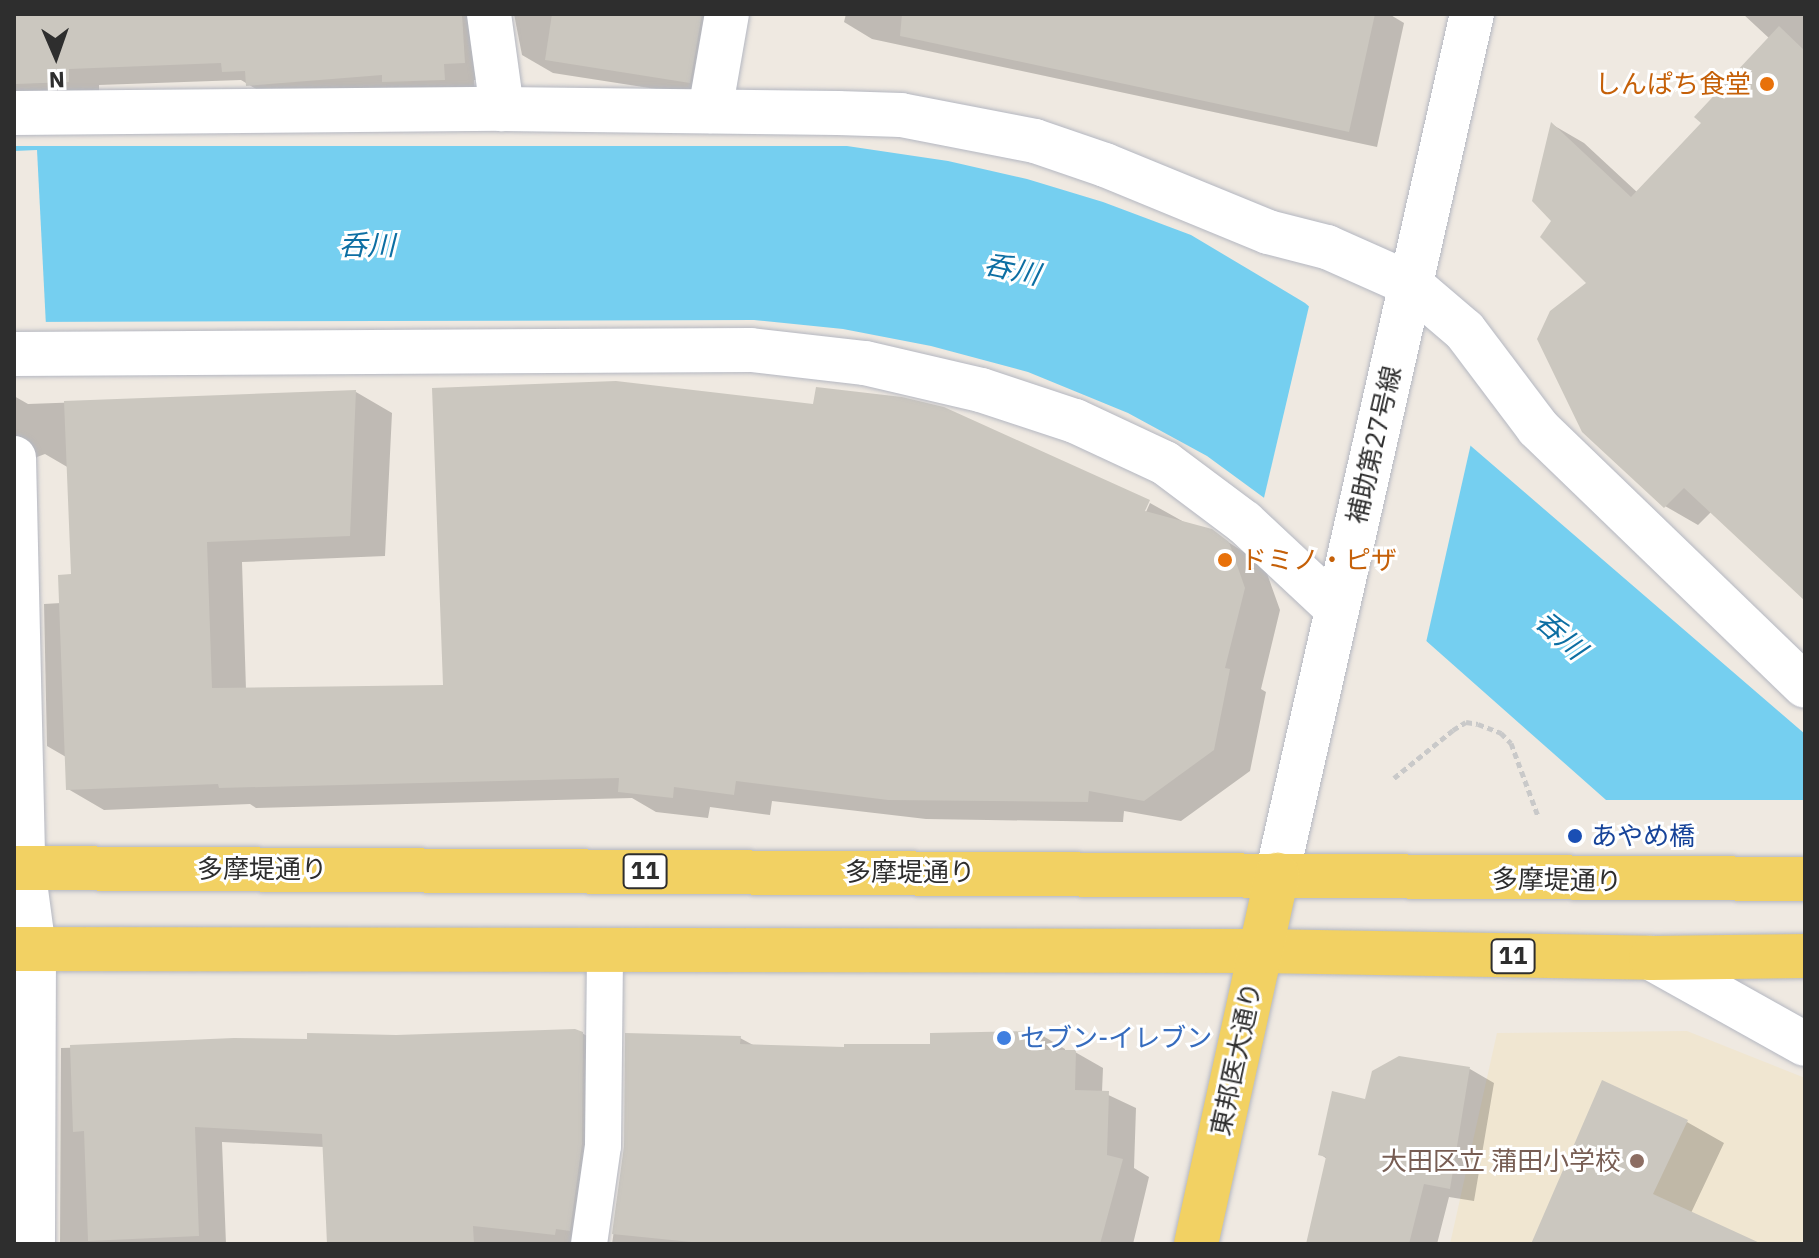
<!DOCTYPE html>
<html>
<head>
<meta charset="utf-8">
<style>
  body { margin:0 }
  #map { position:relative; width:1819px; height:1258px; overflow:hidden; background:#efe9e1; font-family:"IBM Plex Sans","Noto Sans JP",sans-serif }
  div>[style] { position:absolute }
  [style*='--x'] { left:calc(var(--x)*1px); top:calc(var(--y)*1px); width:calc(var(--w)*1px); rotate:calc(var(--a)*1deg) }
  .education>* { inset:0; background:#f0e6d1 }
  .water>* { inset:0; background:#75cff0 }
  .pier>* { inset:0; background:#efe9e1 }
  .shadow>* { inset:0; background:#0003 }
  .building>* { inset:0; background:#cbc7bf }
  .path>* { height:5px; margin-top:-2.5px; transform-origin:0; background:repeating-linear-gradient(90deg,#c9c9c9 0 6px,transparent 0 10px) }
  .roads { filter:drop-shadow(0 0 2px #b4b7c1) drop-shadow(0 0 2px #b4b7c1) }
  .service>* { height:36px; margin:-18px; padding:0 18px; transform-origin:18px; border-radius:18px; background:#fff }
  .minor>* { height:44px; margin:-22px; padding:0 22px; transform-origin:22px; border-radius:22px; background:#fff }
  .tertiary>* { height:44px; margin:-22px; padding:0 22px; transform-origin:22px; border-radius:22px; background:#fff }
  .primary>* { height:44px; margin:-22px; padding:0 22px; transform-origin:22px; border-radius:22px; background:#f2d163 }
  .dots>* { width:22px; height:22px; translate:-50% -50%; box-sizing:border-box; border:4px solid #fff; border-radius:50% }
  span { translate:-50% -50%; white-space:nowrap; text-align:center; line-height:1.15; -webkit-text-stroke:6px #fff; paint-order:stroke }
  .shield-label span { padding:2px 6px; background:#fff; border:2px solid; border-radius:6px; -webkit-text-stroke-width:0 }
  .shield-label { font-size:24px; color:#2e2e2e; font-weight:700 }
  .food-label { font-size:26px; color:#c56008 }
  .right { translate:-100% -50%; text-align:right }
  .left { translate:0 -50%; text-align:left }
  .street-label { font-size:26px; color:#2e2e2e }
  .transit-label { font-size:26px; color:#164399 }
  .shop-label { font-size:26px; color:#366cbe }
  .education-label { font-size:26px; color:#785e54 }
  .water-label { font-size:28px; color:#0d6fa3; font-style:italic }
  .frame { position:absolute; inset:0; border:16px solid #2e2e2e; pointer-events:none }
  .north { position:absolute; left:16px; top:16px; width:80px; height:80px; -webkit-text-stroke:6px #fff; paint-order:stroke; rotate:178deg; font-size:22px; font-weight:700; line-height:32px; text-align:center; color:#2e2e2e }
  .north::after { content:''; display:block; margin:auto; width:28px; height:36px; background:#2e2e2e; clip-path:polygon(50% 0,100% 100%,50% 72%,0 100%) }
</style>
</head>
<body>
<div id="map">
  <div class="education">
    <i style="clip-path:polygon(1687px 1031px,1805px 1078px,1805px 1244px,1450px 1244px,1497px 1033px)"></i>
  </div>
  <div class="water">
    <i style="clip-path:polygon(14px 146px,847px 146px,948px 161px,1027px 179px,1103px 202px,1191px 235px,1305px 303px,1805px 734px,1805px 976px,1267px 500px,1207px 456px,1128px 413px,1028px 372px,931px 346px,843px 329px,754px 320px,14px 322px)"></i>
  </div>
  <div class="pier">
    <i style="clip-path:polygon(37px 150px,46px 326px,14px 326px,14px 151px)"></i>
    <i style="clip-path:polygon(1310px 302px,1472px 439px,1425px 647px,1263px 502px)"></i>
    <i style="clip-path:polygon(1599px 800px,1805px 800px,1805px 980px,1802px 979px)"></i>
  </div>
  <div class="shadow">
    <i style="clip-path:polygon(14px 14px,502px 14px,495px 80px,474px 80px,475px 97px,279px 103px,241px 80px,99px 85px,99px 98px,14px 92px)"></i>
    <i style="clip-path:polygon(514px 14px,735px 14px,720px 99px,553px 73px,522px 55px)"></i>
    <i style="clip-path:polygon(846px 14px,1389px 14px,1404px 23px,1377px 147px,872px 39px,844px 22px)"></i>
    <i style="clip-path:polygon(1743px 14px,1805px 14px,1805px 598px,1712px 511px,1698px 525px,1665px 506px,1589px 283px,1553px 221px,1553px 125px,1584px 143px,1638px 193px,1704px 123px,1770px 39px)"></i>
    <i style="clip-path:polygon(356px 392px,392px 413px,385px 556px,242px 562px,246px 690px,445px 687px,1147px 502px,1142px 521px,1150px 503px,1184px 522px,1211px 531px,1264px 565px,1280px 610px,1261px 689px,1266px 692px,1250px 771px,1181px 821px,1124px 811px,1123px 822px,926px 819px,772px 801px,770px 815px,710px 807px,708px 818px,656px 812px,632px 798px,256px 808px,250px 804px,104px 810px,68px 789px,66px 757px,47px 746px,44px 604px,61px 603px,73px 576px,69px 468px,45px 454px,37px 457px,26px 474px,14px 474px,14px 396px,28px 404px)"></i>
    <i style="clip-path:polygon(582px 1033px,610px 1050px,597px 1244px,329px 1244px,324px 1147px,222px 1142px,226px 1244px,60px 1244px,61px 1048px)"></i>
    <i style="clip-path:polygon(1038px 1033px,1065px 1049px,1065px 1052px,1075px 1052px,1103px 1068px,1102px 1092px,1136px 1108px,1134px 1168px,1149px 1177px,1133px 1244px,612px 1244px,626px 1147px,740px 1038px,755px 1046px,846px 1049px,932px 1046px,932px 1035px)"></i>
    <i style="clip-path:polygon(1470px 1069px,1494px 1083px,1474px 1201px,1449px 1197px,1437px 1244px,1308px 1244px,1327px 1159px,1320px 1154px,1366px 1101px)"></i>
    <i style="clip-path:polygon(1687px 1122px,1724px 1143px,1691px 1213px,1757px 1244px,1531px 1244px)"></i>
  </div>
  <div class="building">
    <i style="clip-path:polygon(14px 14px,462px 14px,465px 63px,444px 64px,445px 80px,382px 82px,382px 75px,246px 86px,245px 71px,222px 72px,221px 63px,69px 69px,69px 82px,16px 84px)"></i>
    <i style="clip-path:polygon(552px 14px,702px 14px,690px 83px,545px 60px)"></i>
    <i style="clip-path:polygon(902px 14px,1375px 14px,1349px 132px,900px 36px)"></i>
    <i style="clip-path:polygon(1779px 26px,1805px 51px,1805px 601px,1684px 488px,1664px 508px,1582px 432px,1537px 339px,1550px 311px,1586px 283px,1540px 237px,1551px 221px,1532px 201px,1551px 122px,1631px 197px,1701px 123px,1694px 117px)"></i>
    <i style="clip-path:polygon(616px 381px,813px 404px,816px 387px,902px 397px,944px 407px,1150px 500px,1145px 511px,1212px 529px,1229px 542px,1245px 588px,1225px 668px,1230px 669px,1214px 750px,1144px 801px,1089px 791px,1088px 802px,888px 800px,736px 781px,734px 795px,674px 787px,673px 798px,618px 792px,619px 778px,219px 788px,218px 784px,66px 790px,58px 575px,71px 574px,64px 401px,356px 390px,350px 536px,207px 542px,212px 688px,443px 685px,432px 388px)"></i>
    <i style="clip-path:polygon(575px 1029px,583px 1032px,582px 1144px,570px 1231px,556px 1229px,555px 1235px,473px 1226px,474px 1244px,327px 1244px,322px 1134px,195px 1127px,199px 1236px,88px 1241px,84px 1131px,73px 1132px,70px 1045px,234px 1038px,307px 1039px,307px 1033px,396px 1035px)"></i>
    <i style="clip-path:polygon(1038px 1031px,1037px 1050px,1076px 1050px,1075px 1090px,1109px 1091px,1107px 1155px,1123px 1159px,1100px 1244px,711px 1244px,612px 1234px,624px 1146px,625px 1033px,741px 1036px,740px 1044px,844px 1047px,844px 1044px,930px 1044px,930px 1033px)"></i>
    <i style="clip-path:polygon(1399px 1056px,1470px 1067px,1450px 1189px,1424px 1184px,1409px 1244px,1306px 1244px,1326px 1157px,1318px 1155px,1332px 1091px,1365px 1099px,1372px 1071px)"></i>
    <i style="clip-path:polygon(1602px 1080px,1688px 1120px,1653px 1194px,1762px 1244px,1531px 1244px)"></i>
  </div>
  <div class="path">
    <i style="--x:1394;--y:778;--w:76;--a:-39.1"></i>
    <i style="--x:1453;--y:730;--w:15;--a:-32"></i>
    <i style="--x:1466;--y:722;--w:12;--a:9"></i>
    <i style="--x:1478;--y:724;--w:25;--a:21"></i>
    <i style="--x:1501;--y:733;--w:14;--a:45"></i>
    <i style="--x:1511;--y:743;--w:78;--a:69.7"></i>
  </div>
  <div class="roads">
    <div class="service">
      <i style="--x:589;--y:1244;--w:99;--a:-81.9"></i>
      <i style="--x:603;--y:1146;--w:196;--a:-89.4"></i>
    </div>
    <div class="minor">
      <i style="--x:489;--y:14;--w:96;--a:82.2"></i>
      <i style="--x:710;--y:111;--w:98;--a:-80.1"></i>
      <i style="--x:14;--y:113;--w:488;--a:-0.5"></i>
      <i style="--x:502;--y:109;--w:336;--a:0.7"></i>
      <i style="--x:838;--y:113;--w:63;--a:1.8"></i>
      <i style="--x:901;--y:115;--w:136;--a:11"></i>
      <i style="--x:1035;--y:141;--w:74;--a:18.9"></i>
      <i style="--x:1105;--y:165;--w:176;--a:22.3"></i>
      <i style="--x:1268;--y:232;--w:61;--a:14.3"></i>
      <i style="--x:1327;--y:247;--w:91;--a:24"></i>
      <i style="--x:1410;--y:284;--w:72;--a:40.5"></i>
      <i style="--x:1465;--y:331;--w:121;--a:53"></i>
      <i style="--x:1538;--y:428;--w:371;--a:44"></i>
      <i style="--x:14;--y:354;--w:737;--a:-0.31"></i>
      <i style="--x:751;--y:350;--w:115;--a:6.5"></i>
      <i style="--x:865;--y:363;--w:119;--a:13.1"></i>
      <i style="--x:981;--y:390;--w:99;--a:18.3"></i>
      <i style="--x:1075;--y:421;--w:99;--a:25"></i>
      <i style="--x:1165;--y:463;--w:99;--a:36.8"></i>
      <i style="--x:1244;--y:522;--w:127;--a:43.1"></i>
      <i style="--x:14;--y:458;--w:410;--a:88.7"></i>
      <i style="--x:23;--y:868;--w:82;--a:82.3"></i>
      <i style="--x:34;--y:949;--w:295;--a:90.2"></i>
      <i style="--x:1651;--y:958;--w:176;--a:29.2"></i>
    </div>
    <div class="tertiary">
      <i style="--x:1277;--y:875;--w:883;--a:-77.24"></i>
    </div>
    <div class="primary">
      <i style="--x:14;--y:868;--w:1791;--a:0.35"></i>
      <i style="--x:14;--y:949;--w:1245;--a:0.09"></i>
      <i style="--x:1259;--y:951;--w:392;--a:1"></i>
      <i style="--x:1651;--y:958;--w:154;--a:-0.7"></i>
      <i style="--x:1196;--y:1244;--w:378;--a:-77.6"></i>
    </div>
  </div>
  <div class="dots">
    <i style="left:1767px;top:84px;background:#e8710a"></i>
    <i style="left:1225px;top:560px;background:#e8710a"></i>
    <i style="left:1575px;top:836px;background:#1a4fb4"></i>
    <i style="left:1004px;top:1038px;background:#3f7fe0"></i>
    <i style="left:1637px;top:1161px;background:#8d6e63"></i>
  </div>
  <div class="shield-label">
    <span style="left:645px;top:871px">11</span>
    <span style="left:1513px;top:956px">11</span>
  </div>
  <div class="food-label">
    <span class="right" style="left:1751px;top:84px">しんぱち食堂</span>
    <span class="left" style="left:1241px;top:560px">ドミノ・ピザ</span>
  </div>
  <div class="street-label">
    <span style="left:1374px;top:445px;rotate:-77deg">補助第27号線</span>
    <span style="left:262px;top:869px">多摩堤通り</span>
    <span style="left:910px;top:872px">多摩堤通り</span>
    <span style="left:1557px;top:880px;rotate:1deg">多摩堤通り</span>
    <span style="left:1236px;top:1059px;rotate:-78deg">東邦医大通り</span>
  </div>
  <div class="transit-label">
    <span class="left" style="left:1591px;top:836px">あやめ橋</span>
  </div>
  <div class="shop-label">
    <span class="left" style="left:1020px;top:1038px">セブン-イレブン</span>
  </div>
  <div class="education-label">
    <span class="right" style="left:1621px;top:1161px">大田区立 蒲田小学校</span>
  </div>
  <div class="water-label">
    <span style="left:367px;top:245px">呑川</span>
    <span style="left:1012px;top:269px;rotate:12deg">呑川</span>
    <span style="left:1561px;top:635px;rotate:42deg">呑川</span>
  </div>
  <div class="frame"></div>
  <div class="north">N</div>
</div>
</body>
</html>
